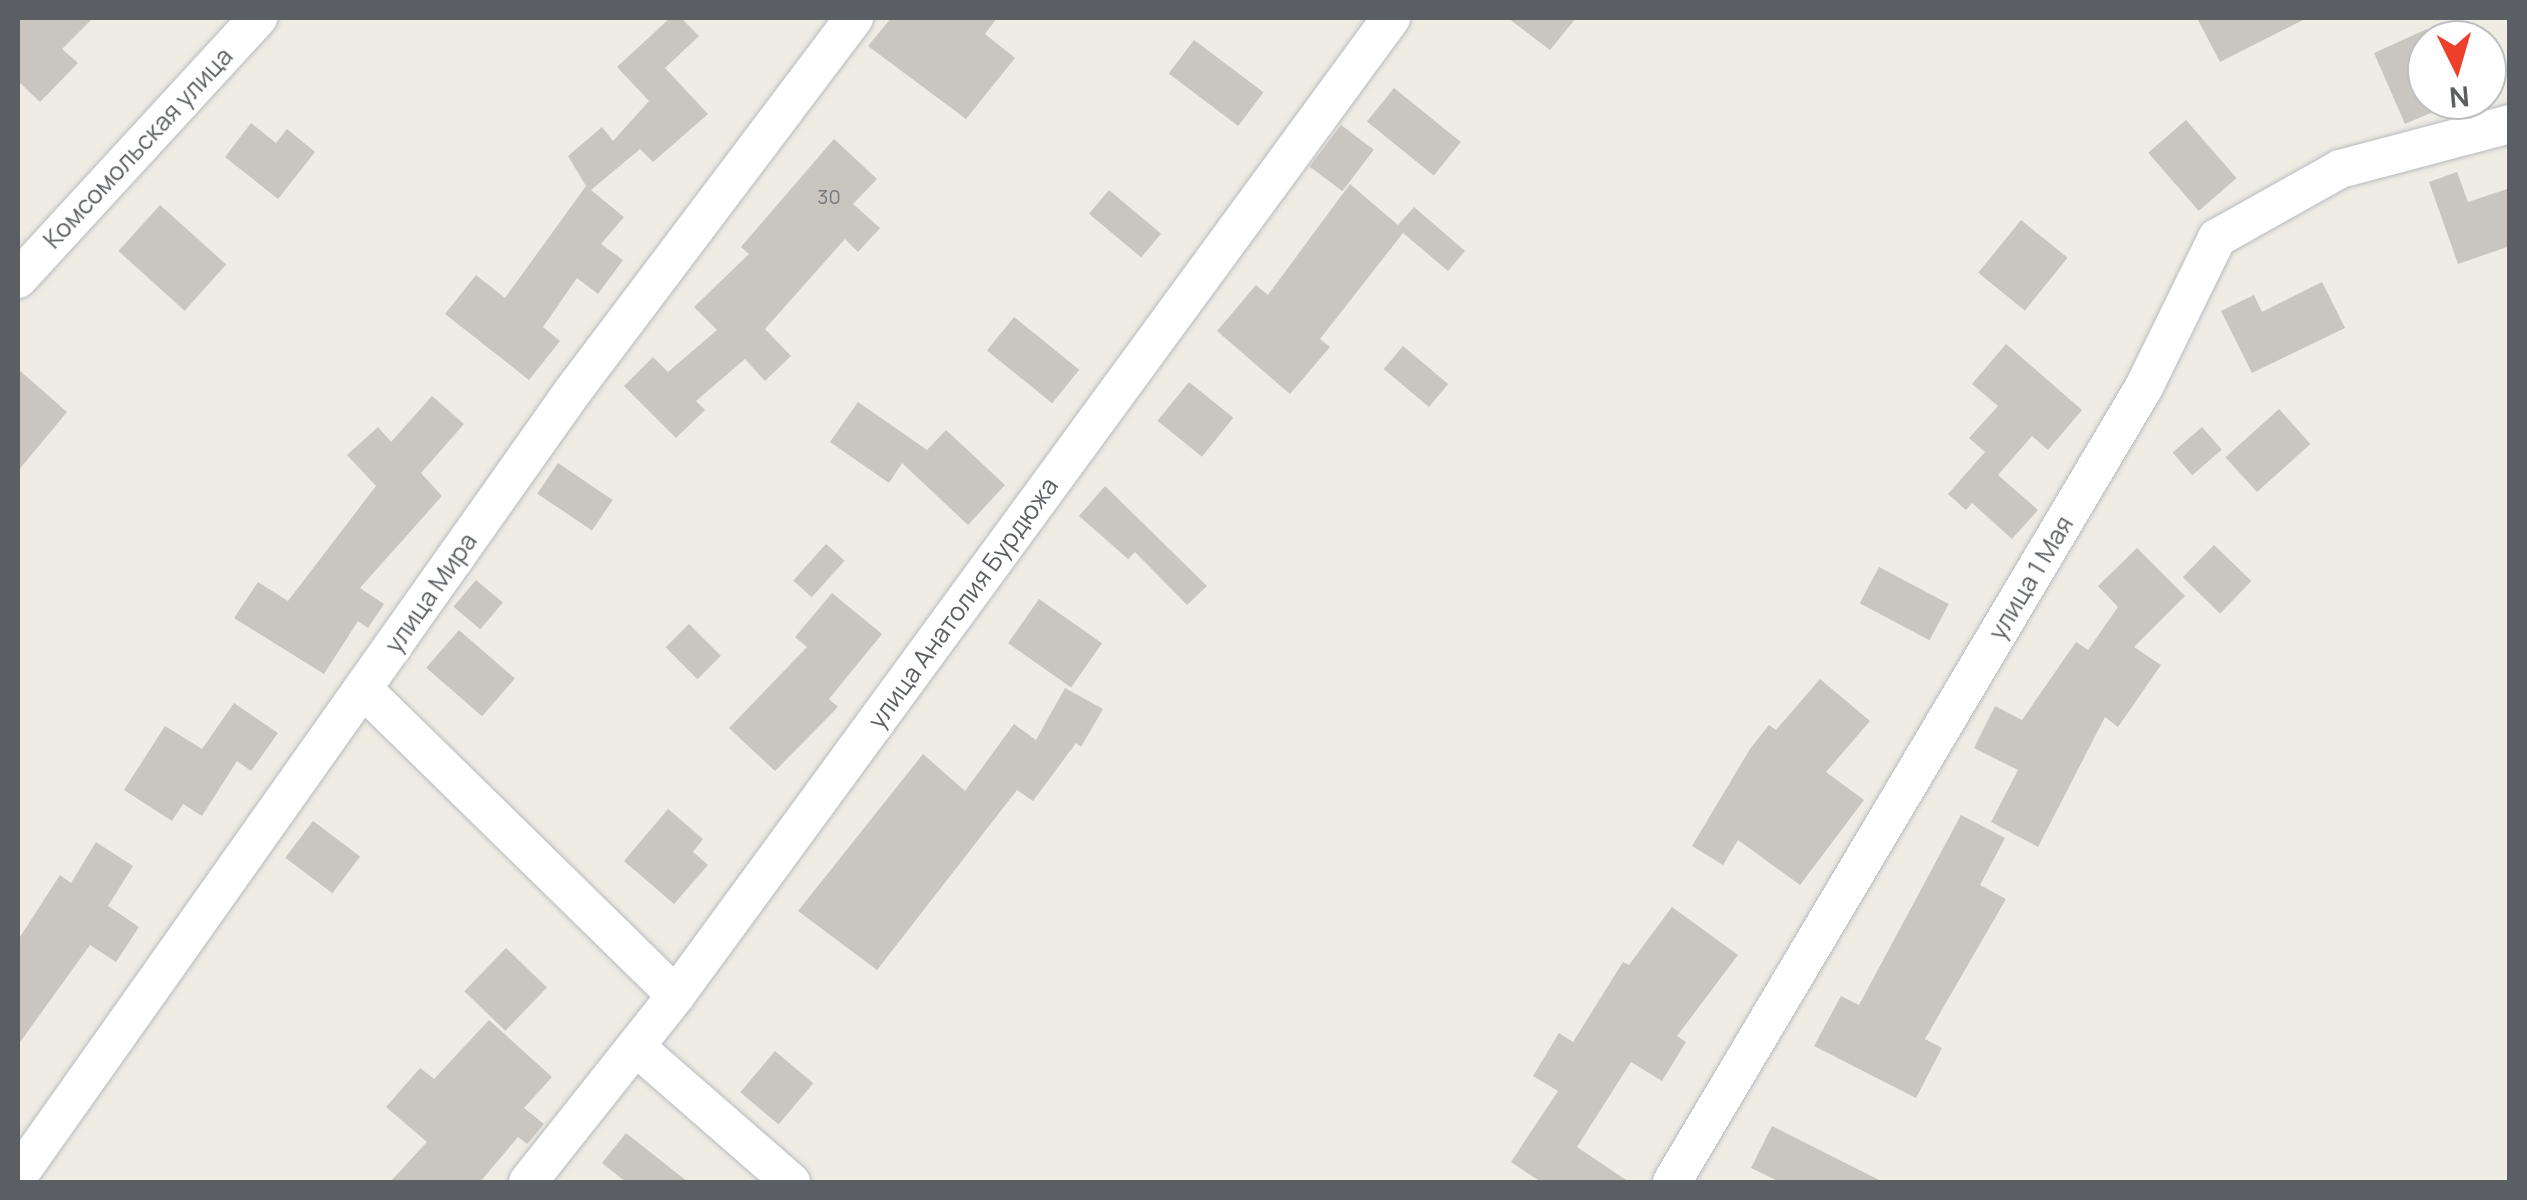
<!DOCTYPE html>
<html>
<head>
<meta charset="utf-8">
<style>
  body { margin:0 }
  #map { position:relative; width:2527px; height:1200px; overflow:hidden; background:#eeece3; font-family:Manrope,sans-serif }
  div>[style] { position:absolute }
  [style*='--x'] { left:calc(var(--x)*1px); top:calc(var(--y)*1px); width:calc(var(--w)*1px); rotate:calc(var(--a)*1deg) }
  .building>* { inset:0; background:#c9c6c0; transform-origin:0 0 }
  .roads { filter:drop-shadow(0 0 2px #b8bbc0) drop-shadow(0 0 2px #b8bbc0) }
  .street>* { height:38px; margin:-19px; padding:0 19px; transform-origin:19px; border-radius:19px; background:#fff }
  span { translate:-50% -50%; white-space:nowrap; text-align:center; line-height:1.15; -webkit-text-stroke:8px #fff; paint-order:stroke }
  .number-label { font-size:20px; color:#76797b }
  .number-label span { -webkit-text-stroke-width:0 }
  .street-label { font-size:25px; color:#5b5f64 }
  .frame { position:absolute; inset:0; border:20px solid #5b5f64; pointer-events:none }
  .north { position:absolute; left:2407px; top:20px; width:100px; height:100px; box-sizing:border-box; background:#fff; border:2px solid #bdbfc1; border-radius:50%; rotate:175deg; font-size:28px; font-weight:700; line-height:40px; text-align:center; color:#5b5f64 }
  .north::after { content:''; display:block; margin:auto; width:35px; height:45px; background:#ed3f2a; clip-path:polygon(50% 0,100% 100%,50% 72%,0 100%) }
</style>
</head>
<body>
<div id="map">
  <div class="building">
    <i style="clip-path:polygon(18px 18px,93px 18px,62px 49px,78px 63px,40px 102px,18px 81px)"></i>
    <i style="clip-path:polygon(670px 18px,681px 18px,699px 36px,665px 68px,708px 114px,653px 162px,640px 149px,591px 190px,624px 217px,601px 244px,623px 260px,598px 294px,577px 278px,543px 327px,560px 341px,529px 380px,445px 314px,476px 275px,505px 298px,586px 186px,568px 156px,602px 127px,613px 141px,649px 101px,617px 67px)"></i>
    <i style="clip-path:polygon(891px 18px,997px 18px,985px 34px,1015px 58px,966px 119px,868px 46px)"></i>
    <i style="clip-path:polygon(1508px 18px,1576px 18px,1550px 50px)"></i>
    <i style="clip-path:polygon(2197px 18px,2307px 18px,2220px 62px)"></i>
    <i style="clip-path:polygon(2427px 29px,2427px 98px,2433px 112px,2405px 124px,2374px 53px)"></i>
    <i style="left:1194px;top:40px;width:87px;height:42px;rotate:37deg"></i>
    <i style="left:1394px;top:88px;width:86px;height:43px;rotate:39deg"></i>
    <i style="left:2186px;top:120px;width:77px;height:50px;rotate:49deg"></i>
    <i style="clip-path:polygon(251px 123px,276px 143px,287px 129px,315px 152px,278px 199px,225px 157px)"></i>
    <i style="left:1341px;top:125px;width:41px;height:52px;rotate:37deg"></i>
    <i style="clip-path:polygon(834px 139px,877px 179px,853px 204px,880px 228px,858px 252px,845px 239px,765px 329px,791px 356px,765px 381px,745px 359px,696px 401px,705px 410px,676px 438px,624px 386px,653px 357px,668px 372px,717px 330px,694px 307px,749px 254px,741px 247px)"></i>
    <i style="clip-path:polygon(2457px 172px,2468px 202px,2510px 188px,2510px 246px,2458px 264px,2429px 182px)"></i>
    <i style="clip-path:polygon(1350px 184px,1398px 225px,1414px 207px,1465px 251px,1448px 271px,1403px 233px,1320px 339px,1330px 347px,1290px 394px,1217px 331px,1256px 285px,1268px 295px)"></i>
    <i style="left:1109px;top:190px;width:68px;height:31px;rotate:40deg"></i>
    <i style="left:160px;top:205px;width:89px;height:62px;rotate:42deg"></i>
    <i style="left:2021px;top:220px;width:60px;height:68px;rotate:39deg"></i>
    <i style="clip-path:polygon(2322px 282px,2345px 328px,2252px 373px,2221px 311px,2254px 295px,2262px 312px)"></i>
    <i style="left:1014px;top:317px;width:84px;height:43px;rotate:39deg"></i>
    <i style="clip-path:polygon(2006px 344px,2082px 410px,2048px 450px,2032px 436px,1998px 475px,2038px 510px,2012px 539px,1972px 503px,1966px 510px,1948px 494px,1985px 452px,1969px 438px,1998px 406px,1972px 384px)"></i>
    <i style="left:1403px;top:346px;width:59px;height:30px;rotate:40deg"></i>
    <i style="clip-path:polygon(18px 369px,67px 412px,18px 471px)"></i>
    <i style="left:1189px;top:382px;width:57px;height:50px;rotate:39deg"></i>
    <i style="clip-path:polygon(432px 396px,464px 424px,421px 473px,442px 496px,360px 588px,384px 604px,368px 628px,358px 621px,324px 674px,234px 618px,258px 582px,288px 601px,376px 486px,347px 455px,378px 427px,391px 442px)"></i>
    <i style="clip-path:polygon(858px 402px,927px 450px,946px 430px,1005px 485px,968px 525px,902px 463px,889px 483px,830px 442px)"></i>
    <i style="left:2279px;top:409px;width:47px;height:72px;rotate:48deg"></i>
    <i style="left:2202px;top:427px;width:30px;height:39px;rotate:49deg"></i>
    <i style="left:558px;top:463px;width:66px;height:37px;rotate:34deg"></i>
    <i style="clip-path:polygon(1105px 486px,1207px 586px,1187px 605px,1135px 552px,1128px 559px,1079px 516px)"></i>
    <i style="left:826px;top:544px;width:25px;height:49px;rotate:42deg"></i>
    <i style="left:2214px;top:545px;width:52px;height:45px;rotate:44deg"></i>
    <i style="clip-path:polygon(2137px 548px,2185px 596px,2134px 647px,2161px 665px,2118px 727px,2105px 717px,2038px 847px,1991px 822px,2018px 770px,1974px 748px,1995px 706px,2022px 720px,2076px 642px,2088px 650px,2118px 607px,2098px 586px)"></i>
    <i style="left:1879px;top:567px;width:79px;height:41px;rotate:28deg"></i>
    <i style="left:476px;top:580px;width:35px;height:35px;rotate:40deg"></i>
    <i style="clip-path:polygon(832px 593px,882px 634px,829px 699px,838px 707px,775px 771px,729px 728px,807px 647px,795px 637px)"></i>
    <i style="left:1039px;top:599px;width:77px;height:54px;rotate:35deg"></i>
    <i style="left:689px;top:624px;width:45px;height:33px;rotate:45deg"></i>
    <i style="left:459px;top:630px;width:74px;height:50px;rotate:41deg"></i>
    <i style="clip-path:polygon(1820px 679px,1870px 721px,1826px 772px,1864px 800px,1800px 885px,1738px 840px,1723px 865px,1692px 846px,1750px 749px,1769px 725px,1776px 730px)"></i>
    <i style="clip-path:polygon(1065px 688px,1103px 709px,1081px 747px,1076px 743px,1033px 801px,1017px 790px,877px 970px,798px 911px,923px 754px,965px 791px,1014px 724px,1036px 740px)"></i>
    <i style="clip-path:polygon(234px 703px,278px 733px,251px 771px,237px 761px,202px 816px,183px 804px,172px 821px,124px 790px,165px 726px,202px 749px)"></i>
    <i style="clip-path:polygon(668px 809px,703px 839px,693px 852px,708px 865px,674px 904px,624px 861px)"></i>
    <i style="clip-path:polygon(1961px 815px,2005px 838px,1980px 885px,2006px 899px,1925px 1039px,1942px 1048px,1916px 1098px,1814px 1046px,1841px 996px,1859px 1005px)"></i>
    <i style="left:313px;top:821px;width:59px;height:46px;rotate:37deg"></i>
    <i style="clip-path:polygon(96px 842px,133px 866px,108px 906px,139px 927px,116px 962px,90px 945px,18px 1045px,18px 940px,60px 875px,71px 883px)"></i>
    <i style="clip-path:polygon(1672px 907px,1738px 955px,1677px 1036px,1686px 1042px,1662px 1081px,1631px 1062px,1577px 1147px,1629px 1182px,1541px 1182px,1511px 1162px,1558px 1091px,1533px 1076px,1559px 1033px,1573px 1042px,1623px 962px,1629px 965px)"></i>
    <i style="left:506px;top:948px;width:57px;height:60px;rotate:44deg"></i>
    <i style="clip-path:polygon(489px 1020px,552px 1077px,524px 1108px,544px 1124px,527px 1144px,518px 1137px,480px 1182px,390px 1182px,427px 1142px,386px 1107px,420px 1068px,434px 1079px)"></i>
    <i style="left:775px;top:1051px;width:50px;height:54px;rotate:40deg"></i>
    <i style="clip-path:polygon(1772px 1126px,1883px 1182px,1780px 1182px,1751px 1168px)"></i>
    <i style="clip-path:polygon(626px 1133px,688px 1182px,626px 1182px,602px 1163px)"></i>
  </div>
  <div class="roads">
    <div class="street">
      <i style="--x:18;--y:279;--w:355;--a:-47.4"></i>
      <i style="--x:363;--y:689;--w:438;--a:44.4"></i>
      <i style="--x:636;--y:1047;--w:206;--a:41.1"></i>
      <i style="--x:18;--y:1176;--w:961;--a:-54.74"></i>
      <i style="--x:573;--y:391;--w:467;--a:-53"></i>
      <i style="--x:528;--y:1182;--w:238;--a:-51.6"></i>
      <i style="--x:676;--y:995;--w:1211;--a:-53.8"></i>
      <i style="--x:1672;--y:1182;--w:925;--a:-59.3"></i>
      <i style="--x:2144;--y:387;--w:166;--a:-63.9"></i>
      <i style="--x:2217;--y:238;--w:141;--a:-29.3"></i>
      <i style="--x:2340;--y:169;--w:176;--a:-14.8"></i>
    </div>
  </div>
  <div class="number-label">
    <span style="left:829px;top:196px">30</span>
  </div>
  <div class="street-label">
    <span style="left:138px;top:148px;rotate:-47deg">Комсомольская улица</span>
    <span style="left:2031px;top:578px;rotate:-59deg">улица 1 Мая</span>
    <span style="left:431px;top:593px;rotate:-55deg">улица Мира</span>
    <span style="left:963px;top:603px;rotate:-54deg">улица Анатолия Бурдюжа</span>
  </div>
  <div class="frame"></div>
  <div class="north">N</div>
</div>
</body>
</html>
